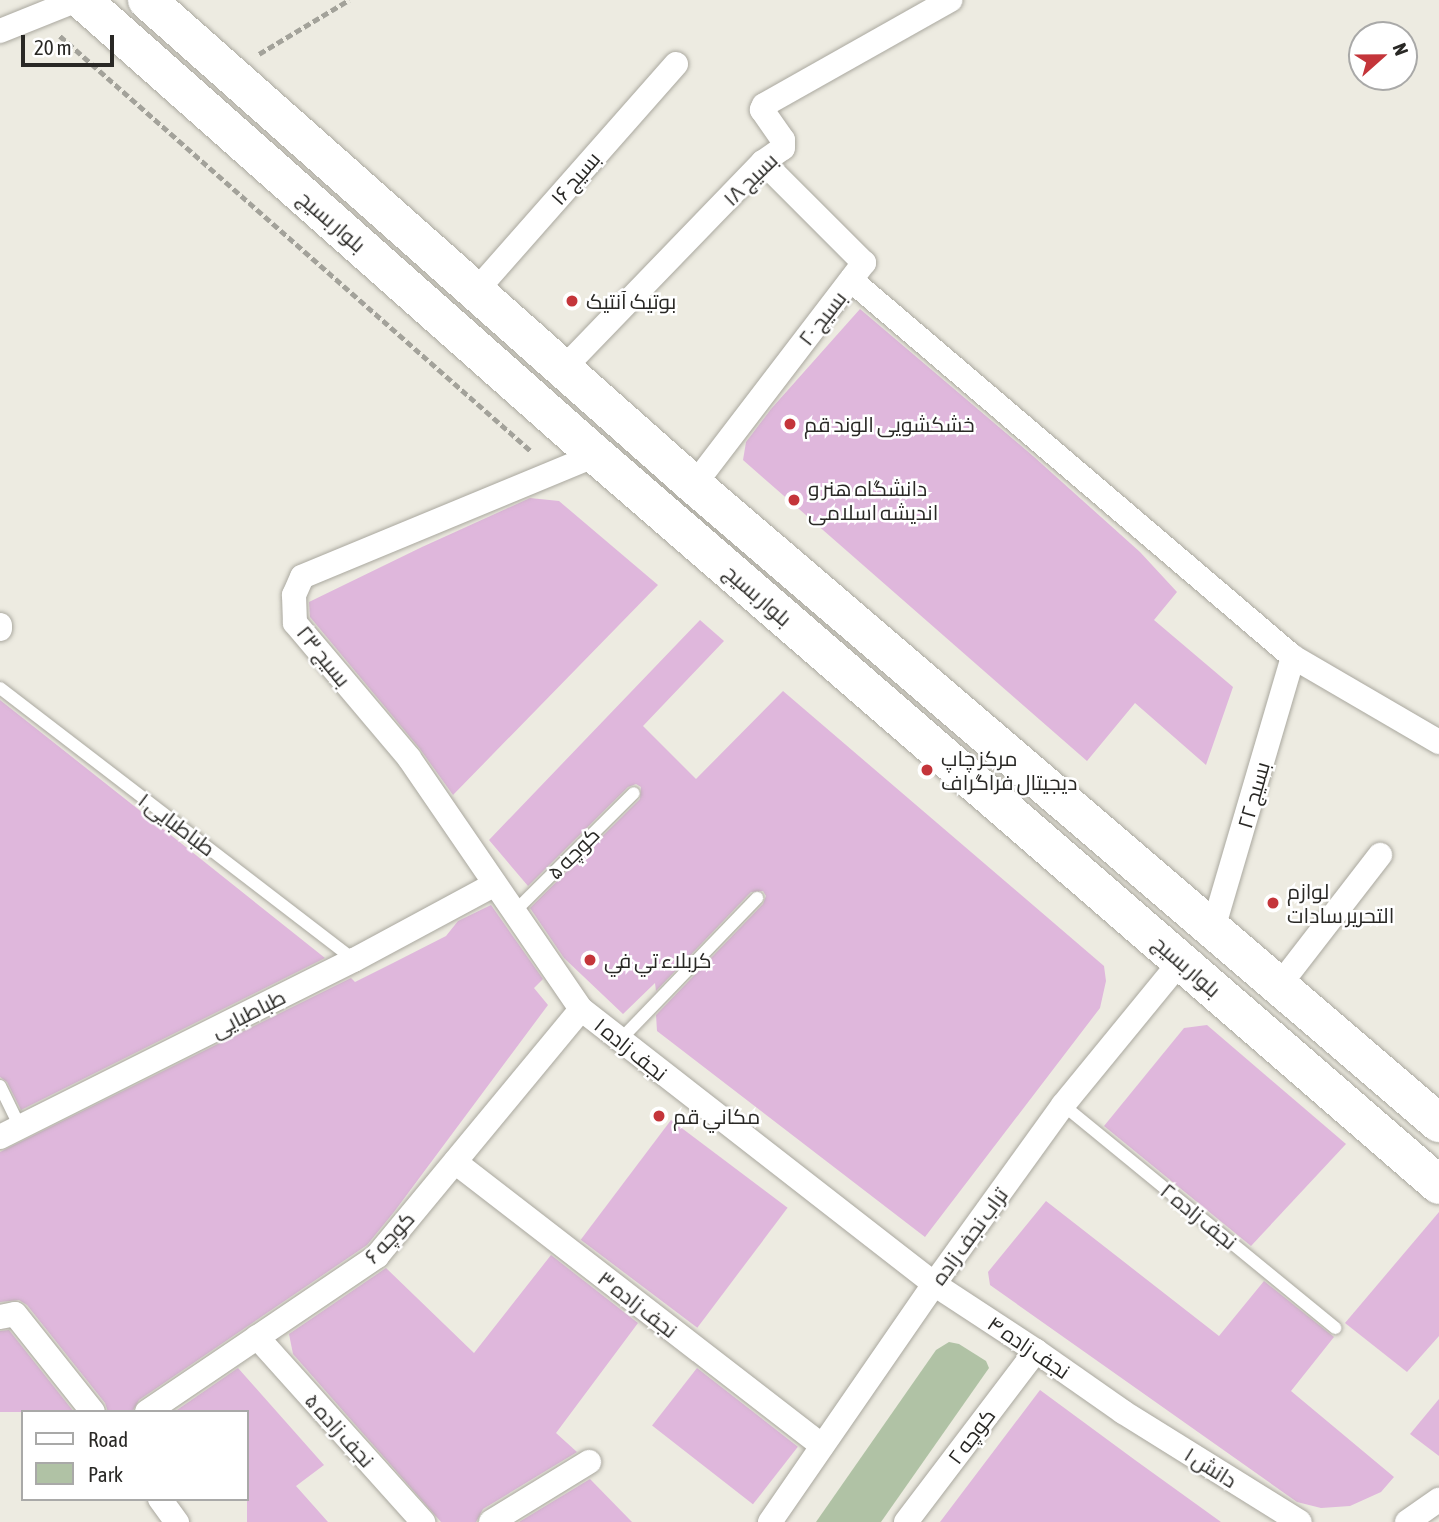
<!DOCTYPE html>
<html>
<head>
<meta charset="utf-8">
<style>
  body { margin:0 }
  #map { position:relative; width:1439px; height:1522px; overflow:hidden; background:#edebe1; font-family:"Asap Condensed",Cairo,sans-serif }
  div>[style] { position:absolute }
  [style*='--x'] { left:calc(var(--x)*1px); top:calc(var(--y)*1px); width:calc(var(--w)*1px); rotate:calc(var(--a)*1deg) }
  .green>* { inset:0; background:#b0c2a5 }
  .building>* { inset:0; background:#dfb7dc; transform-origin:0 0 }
  .path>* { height:4.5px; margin-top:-2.25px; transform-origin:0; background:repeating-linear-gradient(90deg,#a3a29a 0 7px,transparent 0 10.5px) }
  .roads { filter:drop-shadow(0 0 2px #aaa89f) drop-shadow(0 0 2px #aaa89f) }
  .service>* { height:12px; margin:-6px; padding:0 6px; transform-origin:6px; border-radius:6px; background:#fff }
  .minor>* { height:24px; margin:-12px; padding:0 12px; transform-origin:12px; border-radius:12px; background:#fff }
  .primary>* { height:38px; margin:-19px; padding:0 19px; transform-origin:19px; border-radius:19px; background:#fff }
  .dots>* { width:19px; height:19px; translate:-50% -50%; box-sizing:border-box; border:4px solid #fff; border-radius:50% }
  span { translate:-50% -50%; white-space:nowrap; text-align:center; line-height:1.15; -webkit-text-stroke:5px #fff; paint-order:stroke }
  .street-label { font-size:21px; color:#292825 }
  .poi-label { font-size:21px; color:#292825 }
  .left { translate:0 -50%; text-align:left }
  .legend { position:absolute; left:21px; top:1410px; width:228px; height:91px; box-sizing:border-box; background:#fff; border:2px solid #a9a9a8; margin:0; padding:9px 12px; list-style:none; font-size:21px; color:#292825 }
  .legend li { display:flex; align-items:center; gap:14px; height:35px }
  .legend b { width:35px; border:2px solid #a9a9a8 }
  .north { position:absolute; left:1348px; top:21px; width:70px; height:70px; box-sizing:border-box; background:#fff; border:2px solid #a9a9a8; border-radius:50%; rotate:69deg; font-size:19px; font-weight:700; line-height:28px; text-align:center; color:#292825 }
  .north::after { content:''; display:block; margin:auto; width:24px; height:32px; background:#c4353a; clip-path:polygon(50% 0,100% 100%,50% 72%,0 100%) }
  .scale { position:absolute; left:21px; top:35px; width:93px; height:32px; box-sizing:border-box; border:4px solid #292825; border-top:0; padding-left:9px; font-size:21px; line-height:24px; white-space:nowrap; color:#292825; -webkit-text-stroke:5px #fff; paint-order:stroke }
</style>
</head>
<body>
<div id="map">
  <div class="green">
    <i style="clip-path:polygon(949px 1342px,959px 1344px,986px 1361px,989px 1368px,881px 1522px,816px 1522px,936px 1350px)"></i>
  </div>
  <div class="building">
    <i style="clip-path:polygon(860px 309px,1033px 456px,1140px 552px,1177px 592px,1154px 620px,1233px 687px,1206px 765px,1135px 703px,1087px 761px,743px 460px,746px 442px,771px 409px)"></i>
    <i style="clip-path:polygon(530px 498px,559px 501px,658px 585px,453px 795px,420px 749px,310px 617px,309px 602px,422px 547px)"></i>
    <i style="clip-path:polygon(700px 620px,724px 641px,643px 726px,696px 779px,783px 691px,1104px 966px,1106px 981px,1100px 1008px,925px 1237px,657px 1031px,656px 1015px,763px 904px,766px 896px,763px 891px,751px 892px,656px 991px,655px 983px,623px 1014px,564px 958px,530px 908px,640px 799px,641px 787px,636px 784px,628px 787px,528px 886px,489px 840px)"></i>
    <i style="clip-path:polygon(0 700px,167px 832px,325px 958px,21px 1110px,7px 1082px,0 1077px)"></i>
    <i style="clip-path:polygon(491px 905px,543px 979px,534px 988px,548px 1005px,394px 1212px,367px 1245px,139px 1400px,132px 1412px,108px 1412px,105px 1403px,27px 1305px,19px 1300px,0 1302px,0 1152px,351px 978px,355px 982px,393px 963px,446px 936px,458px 921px)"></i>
    <i style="clip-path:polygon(1207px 1025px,1346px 1144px,1251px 1246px,1104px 1126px,1184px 1028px)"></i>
    <i style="left:671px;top:1120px;width:146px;height:150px;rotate:37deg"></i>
    <i style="clip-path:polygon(1046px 1201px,1219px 1336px,1264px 1281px,1334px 1337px,1291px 1391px,1394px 1477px,1381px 1492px,1350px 1506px,1321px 1508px,1297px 1502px,990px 1285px,988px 1272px)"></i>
    <i style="clip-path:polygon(1439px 1212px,1439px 1336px,1407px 1372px,1345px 1323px)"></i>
    <i style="clip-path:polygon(551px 1255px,638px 1323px,556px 1433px,577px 1452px,483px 1509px,476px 1522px,441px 1522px,293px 1354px,289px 1334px,386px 1268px,474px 1353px)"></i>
    <i style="clip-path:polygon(9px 1330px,74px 1412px,0 1412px,0 1331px)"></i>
    <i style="clip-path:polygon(238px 1368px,324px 1465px,296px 1486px,328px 1522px,247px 1522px,247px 1412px,174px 1412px)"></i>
    <i style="left:697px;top:1368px;width:128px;height:73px;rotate:38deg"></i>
    <i style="clip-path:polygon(1040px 1390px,1135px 1460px,1221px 1522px,940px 1522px)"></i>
    <i style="clip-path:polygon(1439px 1399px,1439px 1456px,1410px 1434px)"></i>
    <i style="clip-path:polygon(590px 1479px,632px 1522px,519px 1522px)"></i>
  </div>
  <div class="path">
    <i style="--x:60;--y:36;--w:628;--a:41.38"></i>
    <i style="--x:259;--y:54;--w:105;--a:-31"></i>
  </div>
  <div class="roads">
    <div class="service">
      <i style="--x:0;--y:688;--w:446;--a:37.5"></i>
      <i style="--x:513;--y:913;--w:170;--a:-44.8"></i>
      <i style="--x:619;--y:1041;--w:199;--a:-46"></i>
      <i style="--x:0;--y:1086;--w:46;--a:64"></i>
      <i style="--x:1063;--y:1105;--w:352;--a:39.3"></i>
    </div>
    <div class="minor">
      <i style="--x:0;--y:31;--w:83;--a:-21.9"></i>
      <i style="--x:851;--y:280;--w:581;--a:40.46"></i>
      <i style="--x:1293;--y:657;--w:169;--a:30.2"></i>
      <i style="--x:475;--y:292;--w:304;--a:-48.6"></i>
      <i style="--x:562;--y:370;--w:289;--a:-46"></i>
      <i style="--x:763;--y:162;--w:24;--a:-35"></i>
      <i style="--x:783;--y:148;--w:8;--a:-90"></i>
      <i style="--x:783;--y:140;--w:37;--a:-125"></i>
      <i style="--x:762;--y:110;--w:5;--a:-68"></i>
      <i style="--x:764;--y:105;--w:214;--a:-29.4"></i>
      <i style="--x:596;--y:455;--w:318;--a:157.5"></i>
      <i style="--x:302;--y:577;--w:20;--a:114"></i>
      <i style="--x:294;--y:595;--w:28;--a:88"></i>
      <i style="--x:295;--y:623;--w:177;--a:49.8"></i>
      <i style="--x:409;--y:758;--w:304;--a:55.6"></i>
      <i style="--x:581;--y:1009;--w:447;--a:37.9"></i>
      <i style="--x:934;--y:1284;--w:122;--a:33.3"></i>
      <i style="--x:1036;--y:1351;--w:106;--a:35"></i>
      <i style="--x:1123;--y:1412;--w:208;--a:31.9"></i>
      <i style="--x:694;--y:485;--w:280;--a:-52.6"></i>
      <i style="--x:864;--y:263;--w:143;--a:-135"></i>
      <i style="--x:0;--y:625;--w:4;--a:90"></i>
      <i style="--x:1212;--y:932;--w:287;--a:-73.6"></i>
      <i style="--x:1278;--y:987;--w:167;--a:-52.3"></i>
      <i style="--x:0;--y:1137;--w:396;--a:-26.6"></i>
      <i style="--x:354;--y:960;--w:158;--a:-28.3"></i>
      <i style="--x:455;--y:1162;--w:464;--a:37.7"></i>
      <i style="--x:0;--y:1317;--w:15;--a:-11"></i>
      <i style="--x:15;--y:1314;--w:125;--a:51.5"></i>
      <i style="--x:257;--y:1337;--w:249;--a:48.1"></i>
      <i style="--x:147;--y:1412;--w:278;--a:-34.1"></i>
      <i style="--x:377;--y:1256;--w:320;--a:-50.4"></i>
      <i style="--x:160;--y:1499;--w:29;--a:54"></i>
      <i style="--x:491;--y:1522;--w:115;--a:-31.5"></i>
      <i style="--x:770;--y:1522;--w:289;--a:-55.4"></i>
      <i style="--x:934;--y:1284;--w:221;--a:-54.2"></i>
      <i style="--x:1063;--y:1105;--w:186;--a:-50.7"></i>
      <i style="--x:906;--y:1522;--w:215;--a:-52.8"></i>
      <i style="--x:1407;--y:1522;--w:39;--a:-35"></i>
    </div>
    <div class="primary">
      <i style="--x:82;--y:0;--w:686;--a:41.52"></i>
      <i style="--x:596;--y:455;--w:1115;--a:40.89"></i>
      <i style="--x:147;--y:0;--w:731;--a:41.56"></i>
      <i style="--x:694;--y:485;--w:981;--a:40.58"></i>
    </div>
  </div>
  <div class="dots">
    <i style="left:572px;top:301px;background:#c4353a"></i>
    <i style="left:790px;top:424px;background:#c4353a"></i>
    <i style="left:794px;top:500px;background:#c4353a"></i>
    <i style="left:927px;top:770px;background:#c4353a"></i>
    <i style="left:1273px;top:903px;background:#c4353a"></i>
    <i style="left:590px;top:960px;background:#c4353a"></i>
    <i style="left:659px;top:1116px;background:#c4353a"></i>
  </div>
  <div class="street-label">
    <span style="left:575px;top:178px;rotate:-49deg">بسیج ۱۶</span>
    <span style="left:750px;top:179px;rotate:-44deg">بسیج ۱۸</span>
    <span style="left:332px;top:221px;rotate:41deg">بلوار بسیج</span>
    <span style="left:822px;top:318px;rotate:-52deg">بسیج ۲۰</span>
    <span style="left:758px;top:595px;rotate:41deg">بلوار بسیج</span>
    <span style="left:324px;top:656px;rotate:51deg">بسیج ۲۳</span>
    <span style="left:1253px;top:795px;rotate:-74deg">بسیج ۲۲</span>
    <span style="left:177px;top:824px;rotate:37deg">طباطبایی ۱</span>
    <span style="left:573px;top:853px;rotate:-45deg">کوچه ۵</span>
    <span style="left:1187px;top:966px;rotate:41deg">بلوار بسیج</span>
    <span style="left:248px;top:1013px;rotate:-27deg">طباطبایی</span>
    <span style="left:631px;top:1049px;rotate:39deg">نجف زاده ۱</span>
    <span style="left:1199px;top:1216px;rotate:39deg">نجف زاده ۲</span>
    <span style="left:969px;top:1236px;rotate:-54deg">تراب نجف زاده</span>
    <span style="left:389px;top:1237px;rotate:-47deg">کوچه ۶</span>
    <span style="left:638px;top:1304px;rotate:38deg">نجف زاده ۳</span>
    <span style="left:1029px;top:1347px;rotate:34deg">نجف زاده ۴</span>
    <span style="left:340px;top:1430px;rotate:48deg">نجف زاده ۵</span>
    <span style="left:971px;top:1436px;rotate:-53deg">کوچه ۲</span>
    <span style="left:1211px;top:1467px;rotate:32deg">دانش ۱</span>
  </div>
  <div class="poi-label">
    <span class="left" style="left:586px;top:301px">بوتیک آنتیک</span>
    <span class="left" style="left:804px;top:424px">خشکشویی الوند قم</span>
    <span class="left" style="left:808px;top:500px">دانشگاه هنر و<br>اندیشه اسلامی</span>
    <span class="left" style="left:941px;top:770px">مرکز چاپ<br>دیجیتال فراگراف</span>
    <span class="left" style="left:1287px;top:903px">لوازم<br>التحریر سادات</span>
    <span class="left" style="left:604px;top:960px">كربلاء تي في</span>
    <span class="left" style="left:673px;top:1116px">مكاني قم</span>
  </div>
  <ul class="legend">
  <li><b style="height:9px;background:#fff"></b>Road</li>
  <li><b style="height:19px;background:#b0c2a5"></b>Park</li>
  </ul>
  <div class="north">N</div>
  <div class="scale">20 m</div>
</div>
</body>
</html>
